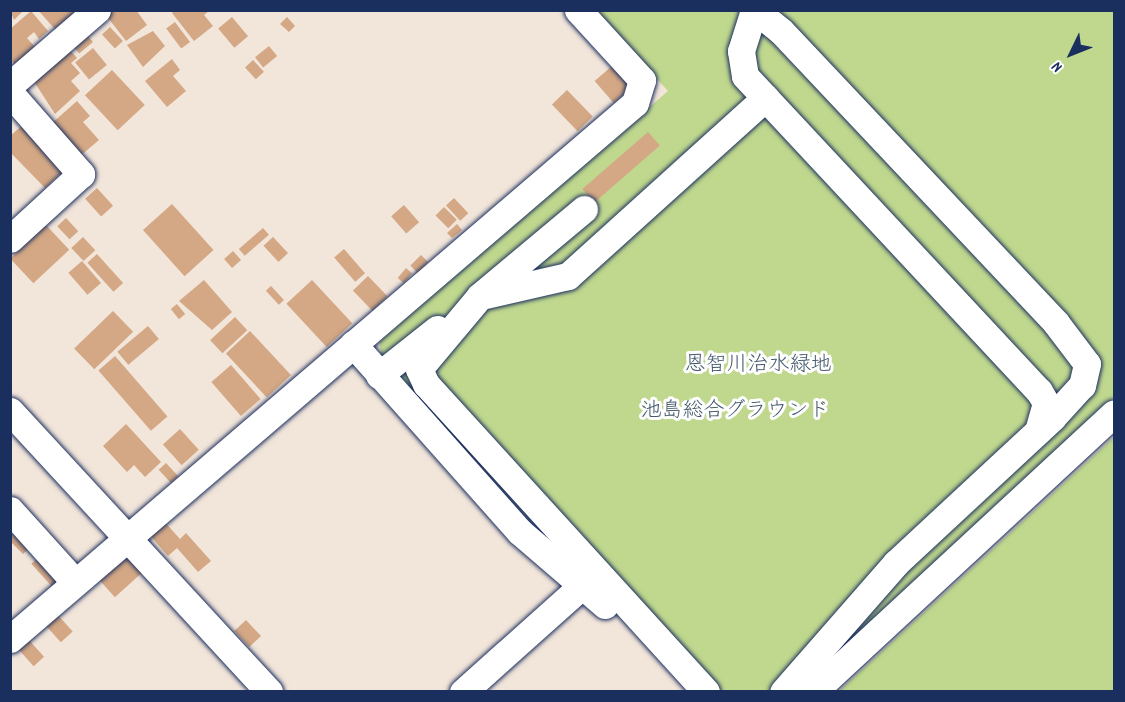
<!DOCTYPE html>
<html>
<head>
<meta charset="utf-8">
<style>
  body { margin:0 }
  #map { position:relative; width:1125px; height:702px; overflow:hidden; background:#f2e5da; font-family:Dekko,"Klee One",sans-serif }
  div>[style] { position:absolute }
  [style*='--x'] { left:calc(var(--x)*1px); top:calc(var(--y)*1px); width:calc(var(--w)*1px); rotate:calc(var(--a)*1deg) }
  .green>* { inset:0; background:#c0d88e }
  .building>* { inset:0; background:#d4a885; transform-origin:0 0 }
  .roads { filter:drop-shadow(0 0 2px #1b2f5e) drop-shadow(0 0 2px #1b2f5e) }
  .minor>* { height:27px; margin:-13.5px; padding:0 13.5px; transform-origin:13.5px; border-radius:13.5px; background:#fff }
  span { translate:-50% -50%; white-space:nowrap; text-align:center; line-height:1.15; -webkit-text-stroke:6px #fff; paint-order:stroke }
  .park-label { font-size:21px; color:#44596a }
  .frame { position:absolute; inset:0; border:12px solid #1b2f5e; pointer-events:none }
  .north { position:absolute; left:1041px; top:24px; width:60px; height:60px; -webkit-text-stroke:4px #fff; paint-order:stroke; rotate:227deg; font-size:16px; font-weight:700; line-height:24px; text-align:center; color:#1b2f5e }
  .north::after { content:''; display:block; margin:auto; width:21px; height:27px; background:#1b2f5e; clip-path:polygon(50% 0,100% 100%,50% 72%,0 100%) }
</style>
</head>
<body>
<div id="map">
  <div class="green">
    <i style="clip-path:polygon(595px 11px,1114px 11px,1114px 397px,799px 691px,697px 691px,383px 363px,379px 341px,668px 91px)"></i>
    <i style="clip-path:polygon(1114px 437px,1114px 691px,839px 691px)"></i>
  </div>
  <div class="building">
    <i style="clip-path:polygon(10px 10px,21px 10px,22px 12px,14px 20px)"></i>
    <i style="clip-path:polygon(38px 10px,78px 10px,59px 34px)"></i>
    <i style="clip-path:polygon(102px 10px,136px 10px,147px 25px,126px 41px)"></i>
    <i style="clip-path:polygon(175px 10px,210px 10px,204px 15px,213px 26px,194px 41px,172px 13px)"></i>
    <i style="clip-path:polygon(31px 11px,48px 31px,39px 39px,34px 32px,27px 38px,41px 54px,18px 68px,10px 59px,10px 29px)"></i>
    <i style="left:232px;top:17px;width:25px;height:18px;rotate:50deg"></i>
    <i style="clip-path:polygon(287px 17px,295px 26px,289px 32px,280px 24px)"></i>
    <i style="left:175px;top:22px;width:25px;height:11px;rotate:53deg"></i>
    <i style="left:110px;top:27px;width:19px;height:11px;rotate:47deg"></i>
    <i style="left:82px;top:29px;width:17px;height:18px;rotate:50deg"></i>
    <i style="clip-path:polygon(153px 31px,165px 46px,143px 67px,127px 45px)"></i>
    <i style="clip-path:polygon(62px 41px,77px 58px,71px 63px,80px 73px,71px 81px,80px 91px,55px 114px,33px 80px)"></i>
    <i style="left:269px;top:46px;width:13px;height:18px;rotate:51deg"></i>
    <i style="left:93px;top:48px;width:22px;height:23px;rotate:51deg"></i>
    <i style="clip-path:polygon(172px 59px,180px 70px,173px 76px,186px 91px,167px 107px,145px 81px)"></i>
    <i style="left:253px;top:60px;width:16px;height:11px;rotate:47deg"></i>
    <i style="left:612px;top:66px;width:29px;height:23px;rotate:49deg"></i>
    <i style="left:112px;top:70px;width:48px;height:37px;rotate:47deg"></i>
    <i style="left:567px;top:90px;width:37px;height:21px;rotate:46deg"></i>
    <i style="clip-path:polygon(77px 101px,90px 116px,83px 122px,99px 140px,79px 157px,51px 124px)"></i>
    <i style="clip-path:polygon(24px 124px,66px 168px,45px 188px,10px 152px,10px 136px)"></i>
    <i style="left:648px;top:132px;width:18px;height:87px;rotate:49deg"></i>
    <i style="left:97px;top:188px;width:24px;height:16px;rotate:48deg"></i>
    <i style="left:454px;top:198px;width:21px;height:11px;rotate:47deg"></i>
    <i style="left:172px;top:204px;width:62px;height:39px;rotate:48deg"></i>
    <i style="left:404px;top:205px;width:23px;height:17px;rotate:49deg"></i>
    <i style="left:444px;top:207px;width:18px;height:12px;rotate:45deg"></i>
    <i style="left:66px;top:218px;width:18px;height:12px;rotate:47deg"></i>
    <i style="clip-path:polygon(457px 224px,462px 230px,452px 238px,447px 233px)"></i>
    <i style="left:46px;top:225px;width:34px;height:49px;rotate:47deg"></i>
    <i style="left:263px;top:228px;width:9px;height:32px;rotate:49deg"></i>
    <i style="left:83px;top:237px;width:18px;height:16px;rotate:47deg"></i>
    <i style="left:273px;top:237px;width:22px;height:13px;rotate:47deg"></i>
    <i style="left:344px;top:249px;width:32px;height:13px;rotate:49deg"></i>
    <i style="left:233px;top:251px;width:12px;height:12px;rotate:48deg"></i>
    <i style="left:97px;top:254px;width:39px;height:13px;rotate:48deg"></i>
    <i style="left:421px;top:255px;width:10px;height:15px;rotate:45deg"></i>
    <i style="left:82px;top:261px;width:29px;height:18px;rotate:49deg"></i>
    <i style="left:406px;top:268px;width:8px;height:13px;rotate:40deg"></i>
    <i style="left:368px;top:276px;width:28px;height:21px;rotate:46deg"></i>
    <i style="clip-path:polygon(204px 280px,232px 312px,212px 330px,179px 301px)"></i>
    <i style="left:312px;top:280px;width:59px;height:35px;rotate:47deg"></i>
    <i style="left:271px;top:286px;width:19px;height:7px;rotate:47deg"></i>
    <i style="left:177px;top:304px;width:13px;height:8px;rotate:51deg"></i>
    <i style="left:113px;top:311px;width:29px;height:54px;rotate:46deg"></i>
    <i style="left:235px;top:317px;width:18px;height:34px;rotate:47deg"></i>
    <i style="left:148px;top:326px;width:17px;height:40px;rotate:50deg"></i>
    <i style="left:250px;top:331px;width:60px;height:33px;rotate:47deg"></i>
    <i style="left:115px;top:356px;width:80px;height:22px;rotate:49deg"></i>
    <i style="left:231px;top:365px;width:45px;height:26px;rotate:49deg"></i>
    <i style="clip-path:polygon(126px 424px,161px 462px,145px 477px,134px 465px,127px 472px,103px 446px)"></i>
    <i style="left:180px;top:429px;width:28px;height:23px;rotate:48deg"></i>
    <i style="left:166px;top:463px;width:18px;height:10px;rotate:47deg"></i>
    <i style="clip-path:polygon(162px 519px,180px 539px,186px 533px,211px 561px,198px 572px,177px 548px,168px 556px,147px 532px)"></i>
    <i style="clip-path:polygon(10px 529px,33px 545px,23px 554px,10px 541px)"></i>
    <i style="left:128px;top:549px;width:27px;height:42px;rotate:48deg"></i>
    <i style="left:41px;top:555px;width:30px;height:13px;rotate:48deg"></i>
    <i style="left:56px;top:613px;width:25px;height:16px;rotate:48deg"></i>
    <i style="left:246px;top:620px;width:22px;height:16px;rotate:47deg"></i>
    <i style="left:28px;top:639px;width:24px;height:14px;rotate:48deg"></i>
  </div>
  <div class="roads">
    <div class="minor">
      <i style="--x:754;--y:10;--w:43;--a:107.6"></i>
      <i style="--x:741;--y:51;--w:25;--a:81"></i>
      <i style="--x:745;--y:76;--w:431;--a:47"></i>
      <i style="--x:1039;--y:391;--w:14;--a:60"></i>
      <i style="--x:1046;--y:403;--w:29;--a:106"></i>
      <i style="--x:755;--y:10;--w:33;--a:39"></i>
      <i style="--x:781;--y:31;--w:401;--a:46.7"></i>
      <i style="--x:1056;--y:323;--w:51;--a:52.9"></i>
      <i style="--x:1087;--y:364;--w:22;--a:103"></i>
      <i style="--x:1082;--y:385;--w:45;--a:132.3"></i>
      <i style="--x:1052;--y:418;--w:213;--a:137.1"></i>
      <i style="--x:896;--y:563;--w:171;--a:131.2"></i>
      <i style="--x:10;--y:85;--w:115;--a:-40.8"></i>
      <i style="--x:10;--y:93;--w:108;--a:48.8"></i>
      <i style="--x:81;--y:174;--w:96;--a:137.5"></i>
      <i style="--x:584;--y:209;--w:136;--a:140.1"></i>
      <i style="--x:480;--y:296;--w:95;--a:129.9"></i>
      <i style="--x:419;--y:369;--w:17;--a:65"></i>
      <i style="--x:426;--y:384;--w:416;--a:47.7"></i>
      <i style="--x:485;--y:295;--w:85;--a:-12.9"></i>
      <i style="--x:568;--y:276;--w:266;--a:-42.1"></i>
      <i style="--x:353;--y:344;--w:251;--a:48.4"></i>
      <i style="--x:520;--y:532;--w:112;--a:40.7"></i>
      <i style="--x:379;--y:375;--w:74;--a:-38.4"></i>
      <i style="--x:10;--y:411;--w:382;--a:47.3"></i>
      <i style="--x:10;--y:510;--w:96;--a:48"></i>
      <i style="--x:10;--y:639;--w:823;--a:-40.62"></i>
      <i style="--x:635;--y:103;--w:24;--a:-73"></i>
      <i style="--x:642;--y:80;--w:95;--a:-132.4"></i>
      <i style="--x:463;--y:692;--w:162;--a:-41.8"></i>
      <i style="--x:813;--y:692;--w:410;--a:-42.8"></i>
    </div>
  </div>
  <div class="park-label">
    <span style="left:758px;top:366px">恩智川治水緑地</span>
    <span style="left:735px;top:412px">池島総合グラウンド</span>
  </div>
  <div class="frame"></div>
  <div class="north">N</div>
</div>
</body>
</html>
